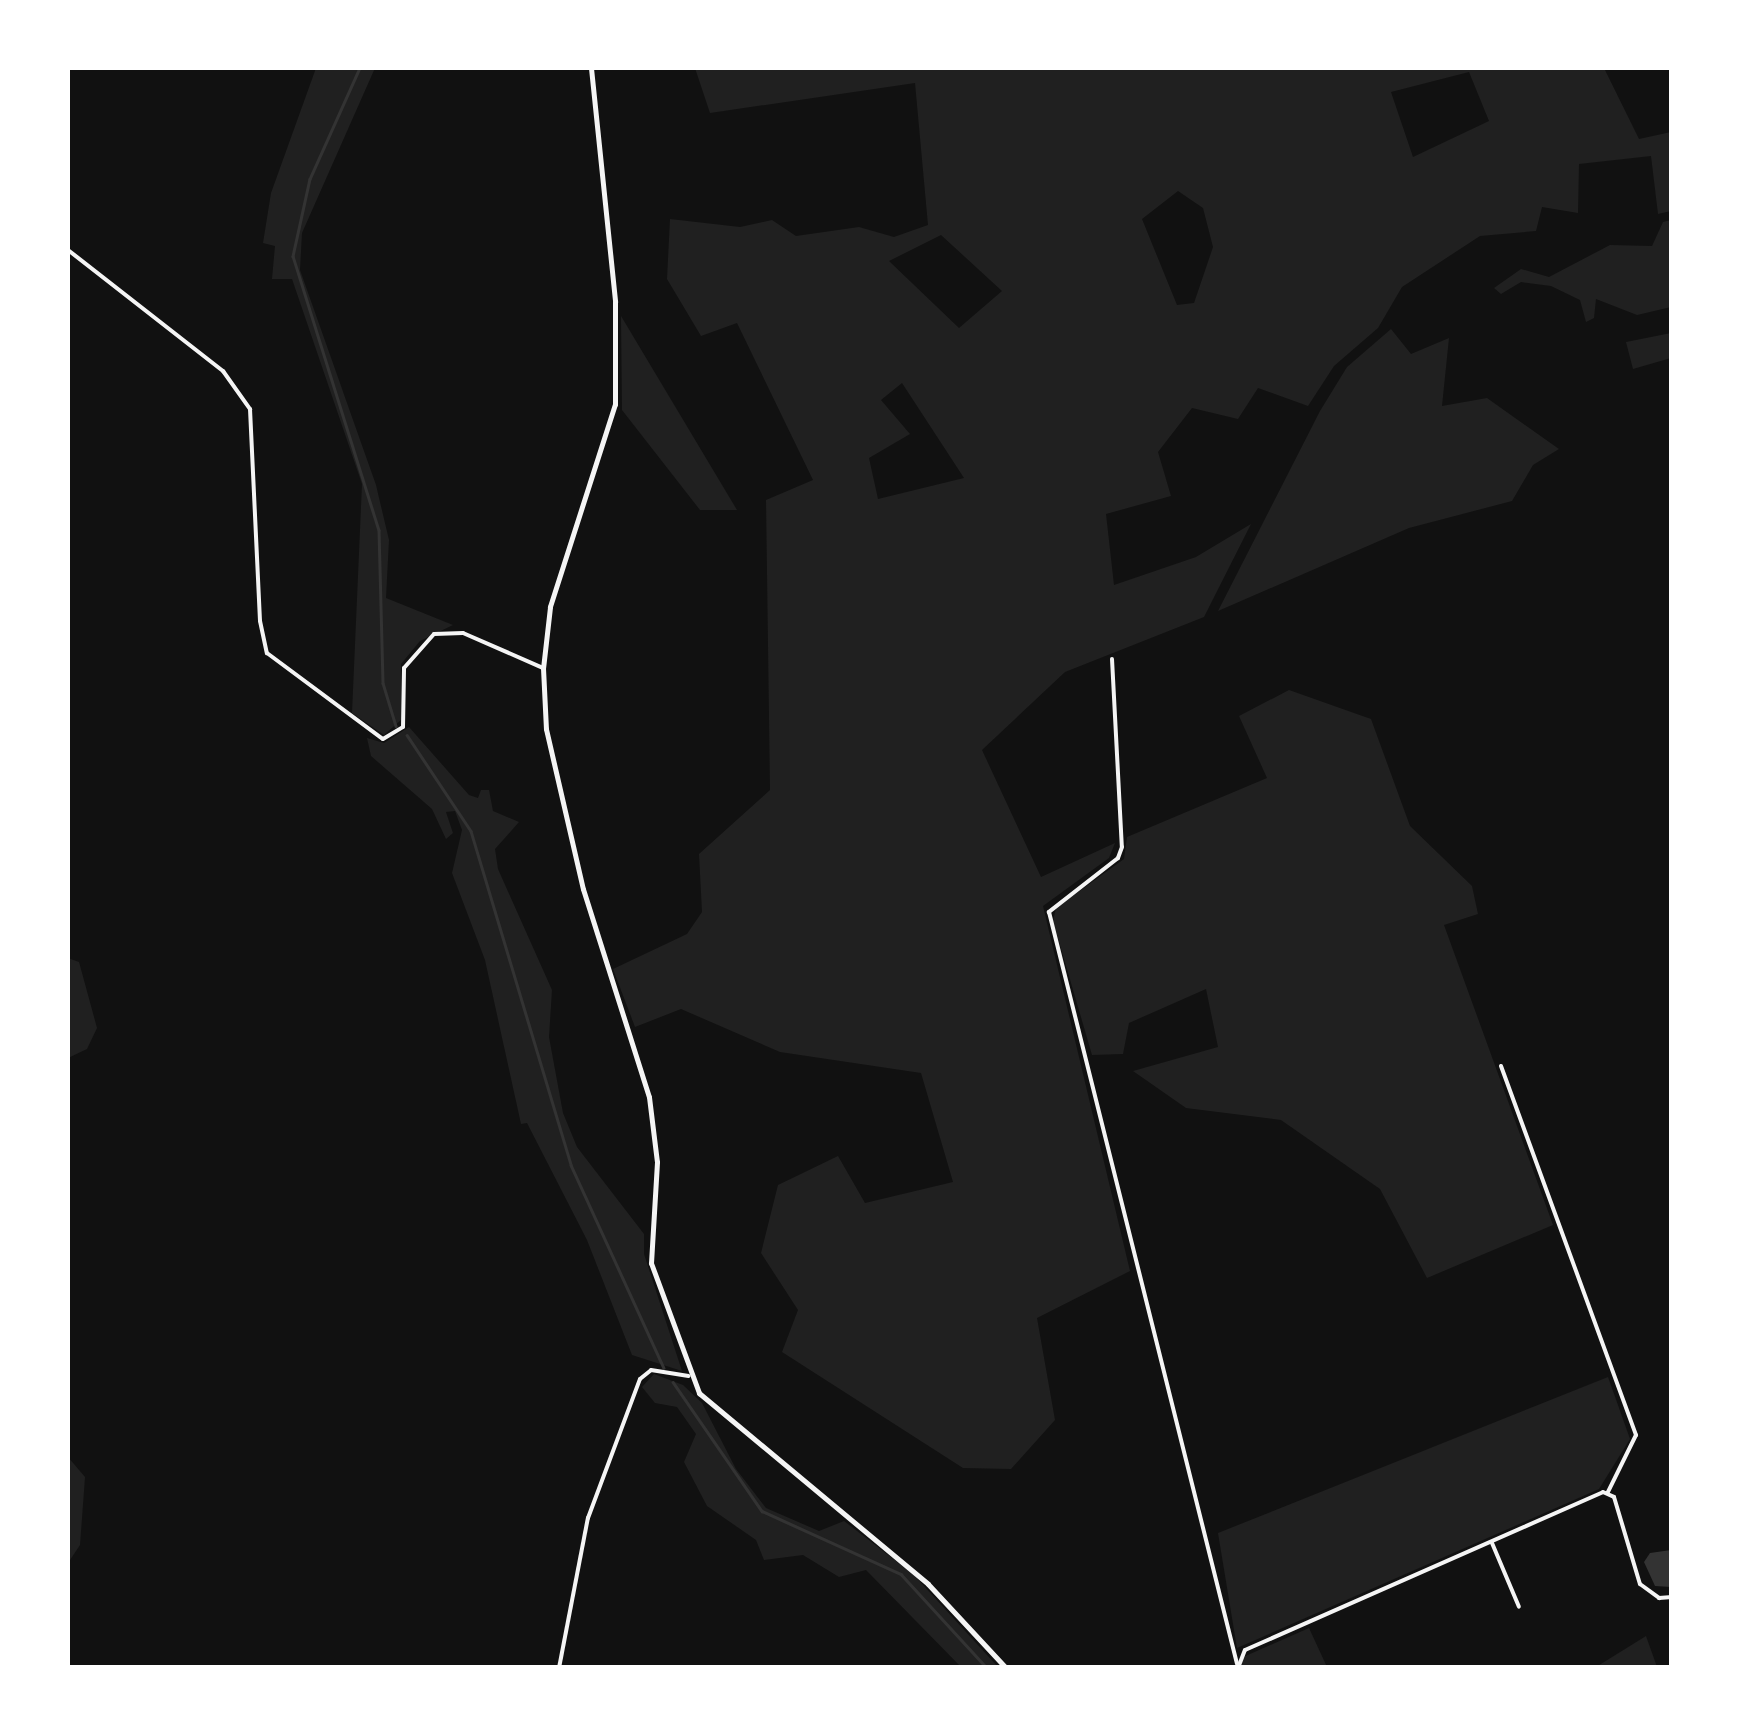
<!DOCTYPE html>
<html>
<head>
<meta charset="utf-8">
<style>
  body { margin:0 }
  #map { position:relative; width:1739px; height:1735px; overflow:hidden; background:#111; font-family:"Public Sans",sans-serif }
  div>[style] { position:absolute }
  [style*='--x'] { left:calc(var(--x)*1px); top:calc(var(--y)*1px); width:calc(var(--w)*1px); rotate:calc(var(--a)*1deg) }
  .green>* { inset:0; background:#202020 }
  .water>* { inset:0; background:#333 }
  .stream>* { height:2.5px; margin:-1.25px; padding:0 1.25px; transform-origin:1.25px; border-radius:1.25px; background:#333 }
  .minor>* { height:4px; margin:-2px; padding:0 2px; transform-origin:2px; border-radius:2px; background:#f5f5f5 }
  .tertiary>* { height:5px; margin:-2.5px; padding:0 2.5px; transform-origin:2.5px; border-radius:2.5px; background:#f5f5f5 }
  span { translate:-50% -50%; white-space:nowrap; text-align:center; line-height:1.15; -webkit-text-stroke:10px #fff; paint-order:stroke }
  .frame { position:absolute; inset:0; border:70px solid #fff; pointer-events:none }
</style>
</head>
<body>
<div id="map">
  <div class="green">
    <i style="clip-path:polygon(316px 68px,375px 68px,302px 233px,300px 270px,376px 485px,389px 540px,386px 598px,453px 625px,420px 641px,401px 664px,402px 719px,384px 735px,352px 713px,362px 484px,292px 279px,272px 279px,275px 246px,263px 243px,271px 193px)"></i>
    <i style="clip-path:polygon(evenodd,695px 68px,1604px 68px,1639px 139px,1671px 132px,1671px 211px,1658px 214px,1651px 156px,1579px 164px,1578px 213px,1542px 207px,1536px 231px,1480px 236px,1402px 287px,1378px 328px,1334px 366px,1308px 406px,1258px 388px,1238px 419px,1192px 408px,1158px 452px,1171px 496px,1106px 514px,1114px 585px,1196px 557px,1251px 524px,1204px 617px,1065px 672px,982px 750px,1041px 877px,1115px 843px,1109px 858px,1043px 906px,1130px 1271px,1037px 1318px,1055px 1420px,1011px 1469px,963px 1468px,782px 1352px,798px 1310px,761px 1253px,778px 1185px,838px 1156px,865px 1203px,953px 1182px,921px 1073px,780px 1052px,681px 1009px,635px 1027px,613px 969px,687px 934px,702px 912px,699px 854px,770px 790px,766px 500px,813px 480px,737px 323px,701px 336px,667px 279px,670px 219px,740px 227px,772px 220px,796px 236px,859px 227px,894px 237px,928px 225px,915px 83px,710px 113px,695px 68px,1469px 72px,1489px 121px,1413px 157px,1391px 92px,1469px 72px,695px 68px,1178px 191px,1203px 208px,1213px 247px,1194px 303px,1177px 305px,1142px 219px,1178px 191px,695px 68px,941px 235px,1002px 291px,959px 328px,889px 261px,941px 235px,695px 68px,902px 383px,964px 478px,878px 499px,869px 458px,910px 434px,881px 400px,902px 383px)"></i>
    <i style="clip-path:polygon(1671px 220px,1671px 307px,1637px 315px,1596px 299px,1594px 318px,1586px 322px,1580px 300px,1551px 286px,1521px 282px,1501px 294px,1494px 288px,1521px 269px,1549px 277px,1610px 245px,1652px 246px,1663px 222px)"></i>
    <i style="clip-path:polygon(621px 316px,737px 510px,700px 510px,622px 410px)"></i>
    <i style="clip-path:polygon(1391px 329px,1411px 354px,1449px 338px,1442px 406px,1487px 398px,1559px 449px,1533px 465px,1512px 501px,1409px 528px,1218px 611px,1320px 411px,1347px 367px)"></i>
    <i style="clip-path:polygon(1671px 333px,1671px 358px,1633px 369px,1626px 342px)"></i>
    <i style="clip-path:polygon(1289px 690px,1371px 719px,1410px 826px,1472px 886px,1478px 914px,1444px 925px,1553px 1225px,1427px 1278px,1380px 1189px,1281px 1120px,1186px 1108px,1133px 1071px,1218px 1047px,1206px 989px,1129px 1023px,1123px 1054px,1092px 1055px,1053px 921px,1056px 908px,1124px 859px,1127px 837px,1267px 778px,1239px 716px)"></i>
    <i style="clip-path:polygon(409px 727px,469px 795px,478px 798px,481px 790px,489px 790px,493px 811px,519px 822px,495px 849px,498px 869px,552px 990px,549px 1037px,563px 1113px,577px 1147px,644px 1234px,644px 1254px,682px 1371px,632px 1355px,587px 1240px,527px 1123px,521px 1124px,485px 960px,452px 873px,462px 830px,455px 811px,446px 812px,453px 833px,446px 839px,432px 809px,371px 756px,367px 738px,384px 743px)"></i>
    <i style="clip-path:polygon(68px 958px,79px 962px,97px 1028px,87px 1049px,68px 1058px)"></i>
    <i style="clip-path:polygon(654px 1374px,683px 1385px,702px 1403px,736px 1469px,766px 1508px,819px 1531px,844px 1521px,913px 1574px,998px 1667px,961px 1667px,866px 1570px,839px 1577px,803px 1555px,764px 1560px,756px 1540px,707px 1506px,684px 1462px,696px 1434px,677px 1407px,655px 1403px,642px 1387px)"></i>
    <i style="clip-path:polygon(1608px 1377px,1630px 1439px,1599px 1489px,1237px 1648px,1218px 1533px)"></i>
    <i style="clip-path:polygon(68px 1457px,85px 1477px,80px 1545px,68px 1563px)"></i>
    <i style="clip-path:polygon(1309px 1628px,1327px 1667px,1242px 1667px,1241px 1658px)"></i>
    <i style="clip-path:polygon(1646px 1636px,1657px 1667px,1596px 1667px)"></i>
  </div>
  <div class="water">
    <i style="clip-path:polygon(1671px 1550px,1671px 1587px,1655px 1586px,1644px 1562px,1650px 1553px)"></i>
  </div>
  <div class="stream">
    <i style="--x:360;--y:68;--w:122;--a:114.2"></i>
    <i style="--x:310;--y:179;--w:79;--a:102.4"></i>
    <i style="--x:293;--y:256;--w:287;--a:72.6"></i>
    <i style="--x:379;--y:530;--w:153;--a:88.5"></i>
    <i style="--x:383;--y:683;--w:45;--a:73.2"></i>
    <i style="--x:407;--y:735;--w:115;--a:56.3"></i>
    <i style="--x:471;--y:831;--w:349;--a:73.3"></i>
    <i style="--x:571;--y:1165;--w:223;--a:65.4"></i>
    <i style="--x:673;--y:1382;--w:157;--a:55.4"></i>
    <i style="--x:762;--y:1511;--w:153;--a:24.4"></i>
    <i style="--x:901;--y:1574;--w:127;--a:47.5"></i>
  </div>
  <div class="minor">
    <i style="--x:68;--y:250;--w:197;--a:38"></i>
    <i style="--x:223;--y:371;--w:47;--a:54.6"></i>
    <i style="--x:250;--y:409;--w:212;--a:87.3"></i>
    <i style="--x:260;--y:621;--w:33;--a:78"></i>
    <i style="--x:267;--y:653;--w:144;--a:36.6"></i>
    <i style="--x:383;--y:739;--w:23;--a:-31"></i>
    <i style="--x:403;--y:727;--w:59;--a:-89"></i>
    <i style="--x:404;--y:668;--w:45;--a:-48.6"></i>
    <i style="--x:434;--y:634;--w:29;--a:-2"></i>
    <i style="--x:463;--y:633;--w:87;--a:23.6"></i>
    <i style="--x:1112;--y:659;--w:188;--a:87"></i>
    <i style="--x:1122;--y:847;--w:12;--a:110"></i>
    <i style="--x:1118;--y:858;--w:88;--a:142"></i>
    <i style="--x:1049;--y:912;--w:775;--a:75.96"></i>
    <i style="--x:1501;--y:1066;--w:393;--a:69.9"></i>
    <i style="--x:1636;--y:1435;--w:64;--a:116.2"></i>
    <i style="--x:1492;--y:1543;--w:69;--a:67.1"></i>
    <i style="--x:559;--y:1668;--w:153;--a:-79.1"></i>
    <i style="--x:588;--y:1518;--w:148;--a:-69.5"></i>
    <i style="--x:640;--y:1379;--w:14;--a:-39"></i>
    <i style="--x:651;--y:1370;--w:38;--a:9"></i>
    <i style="--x:1238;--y:1668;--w:19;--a:-69"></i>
    <i style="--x:1245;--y:1650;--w:391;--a:-23.8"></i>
    <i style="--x:1603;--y:1492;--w:12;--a:24"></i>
    <i style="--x:1614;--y:1497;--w:91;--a:73.4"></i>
    <i style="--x:1640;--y:1584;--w:24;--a:36"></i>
    <i style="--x:1659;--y:1598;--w:13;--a:-4"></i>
  </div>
  <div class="tertiary">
    <i style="--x:591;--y:68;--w:235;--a:84.1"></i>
    <i style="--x:615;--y:302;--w:102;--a:90"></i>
    <i style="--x:615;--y:404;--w:213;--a:107.8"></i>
    <i style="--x:550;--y:607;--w:61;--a:96.5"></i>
    <i style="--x:543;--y:668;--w:61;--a:87.2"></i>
    <i style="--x:546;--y:729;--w:164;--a:77"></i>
    <i style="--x:583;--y:889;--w:218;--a:72.4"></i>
    <i style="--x:649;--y:1097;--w:65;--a:83"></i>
    <i style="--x:657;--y:1162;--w:101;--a:93.4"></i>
    <i style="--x:651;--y:1263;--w:139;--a:69.7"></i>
    <i style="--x:699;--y:1393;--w:298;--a:39.8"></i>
    <i style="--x:928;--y:1584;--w:115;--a:47.1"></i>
  </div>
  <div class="frame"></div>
</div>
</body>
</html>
